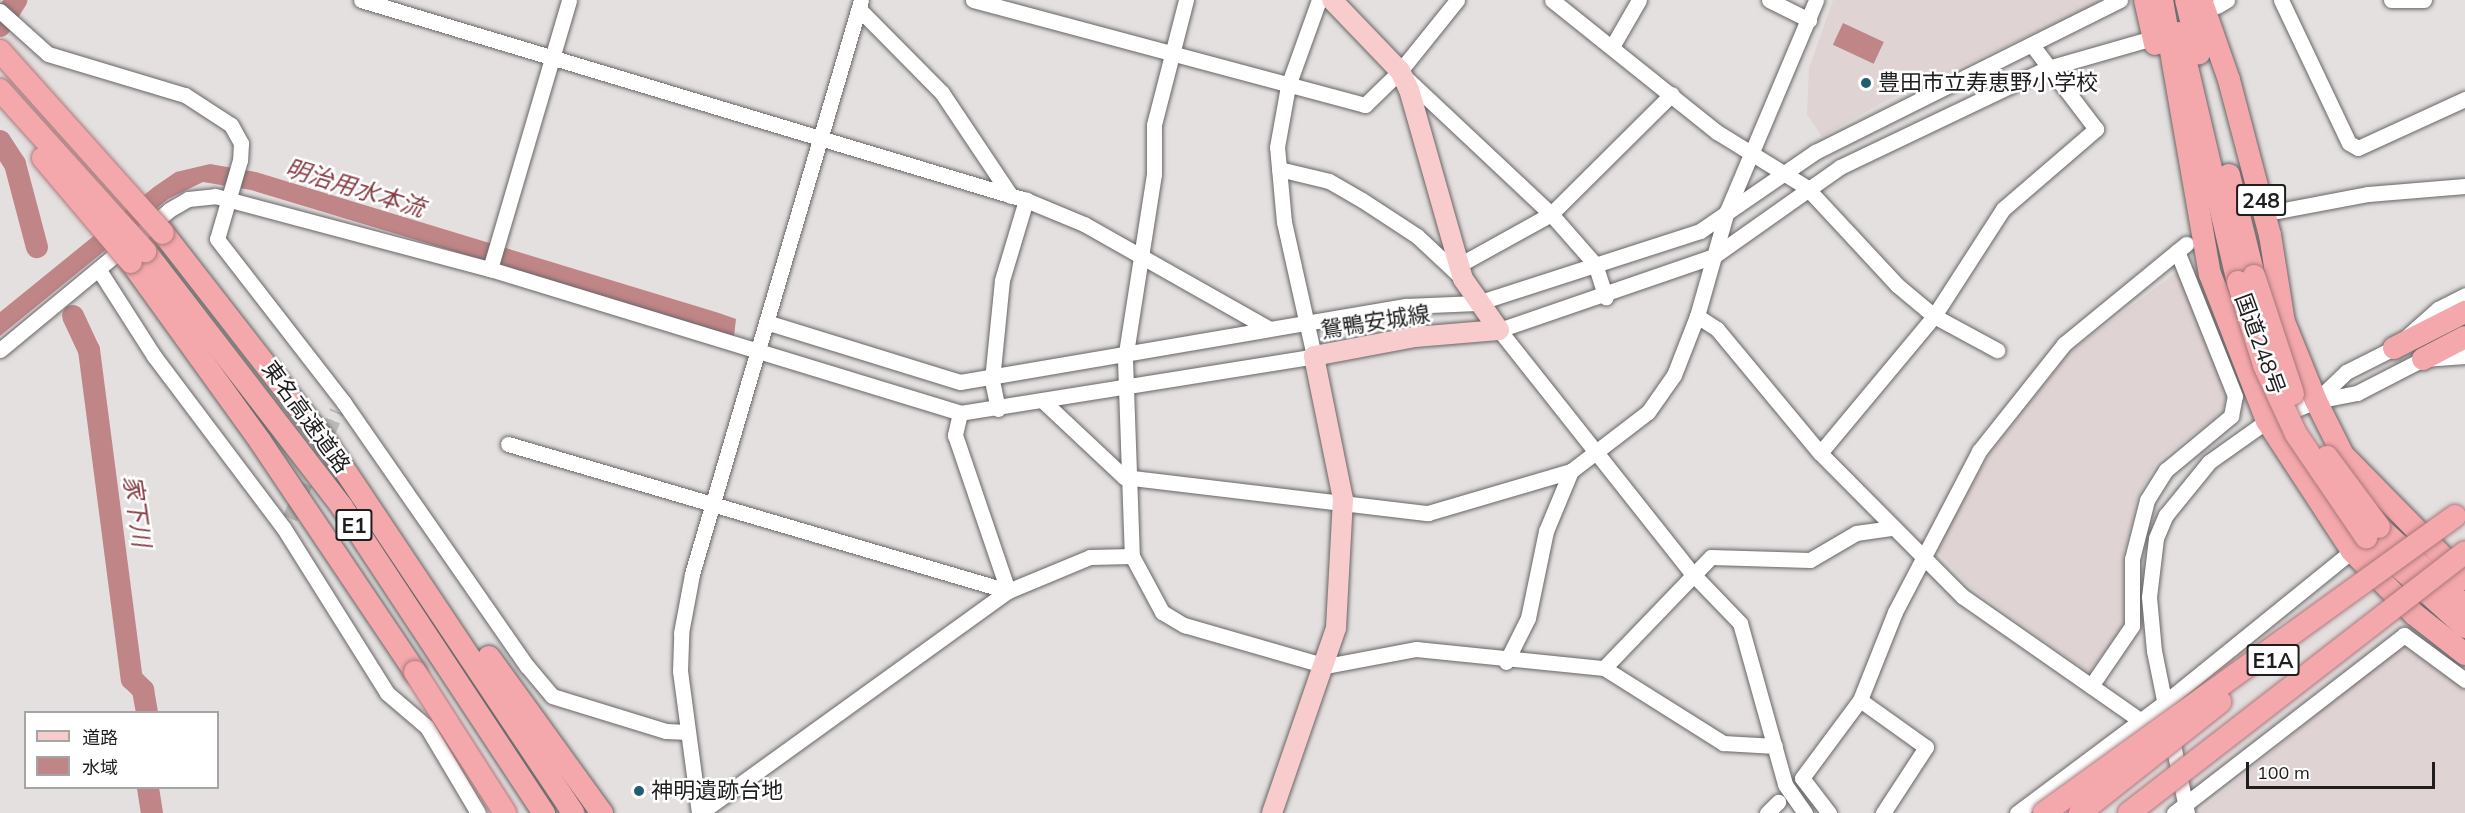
<!DOCTYPE html>
<html>
<head>
<meta charset="utf-8">
<style>
  body { margin:0 }
  #map { position:relative; width:2465px; height:813px; overflow:hidden; background:#e4e0e0; font-family:Mulish,"Noto Sans JP",sans-serif }
  div>[style] { position:absolute }
  [style*='--x'] { left:calc(var(--x)*1px); top:calc(var(--y)*1px); width:calc(var(--w)*1px); rotate:calc(var(--a)*1deg) }
  .built>* { inset:0; background:#e0d3d3 }
  .water>* { inset:0; background:#c08587; transform-origin:0 0 }
  .river>* { height:22px; margin:-11px; padding:0 11px; transform-origin:11px; border-radius:11px; background:#c08587 }
  .minor-tunnel>* { height:15px; margin-top:-7.5px; transform-origin:0; background:repeating-linear-gradient(90deg,#bdb9b9 0 15px,transparent 0 23px) }
  .roads { filter:drop-shadow(0 0 2px #686565) drop-shadow(0 0 2px #686565) }
  .minor>* { height:15px; margin:-7.5px; padding:0 7.5px; transform-origin:7.5px; border-radius:7.5px; background:#fff }
  .major>* { height:20px; margin:-10px; padding:0 10px; transform-origin:10px; border-radius:10px; background:#f8cbcd }
  .highway>* { height:22px; margin:-11px; padding:0 11px; transform-origin:11px; border-radius:11px; background:#f4a8ac }
  .bridges { filter:drop-shadow(0 0 2px #a9777a) drop-shadow(0 0 2px #a9777a) }
  .highway-bridge>* { height:22px; margin:-11px; padding:0 11px; transform-origin:11px; border-radius:11px; background:#f4a8ac }
  .dots>* { width:16px; height:16px; translate:-50% -50%; box-sizing:border-box; border:3px solid #fff; border-radius:50% }
  span { translate:-50% -50%; white-space:nowrap; text-align:center; line-height:1.15; -webkit-text-stroke:5px #fff; paint-order:stroke }
  .shield-label span { padding:2px 4px; background:#fff; border:2px solid; border-radius:4px; -webkit-text-stroke-width:0 }
  .shield-label { font-size:21px; color:#1f1d1d; font-weight:700 }
  .poi-label { font-size:22px; color:#1f1d1d }
  .left { translate:0 -50%; text-align:left }
  .street-label { font-size:22px; color:#1f1d1d }
  .water-label { font-size:24px; color:#883c43; font-style:italic }
  .legend { position:absolute; left:24px; top:711px; width:195px; height:78px; box-sizing:border-box; background:#fff; border:2px solid #a5a5a5; margin:0; padding:8px 10px; list-style:none; font-size:18px; color:#1f1d1d }
  .legend li { display:flex; align-items:center; gap:12px; height:30px }
  .legend b { width:30px; border:2px solid #a5a5a5 }
  .scale { position:absolute; left:2246px; top:762px; width:189px; height:27px; box-sizing:border-box; border:3px solid #1f1d1d; border-top:0; padding-left:8px; font-size:18px; line-height:21px; white-space:nowrap; color:#1f1d1d; -webkit-text-stroke:4px #fff; paint-order:stroke }
</style>
</head>
<body>
<div id="map">
  <div class="built">
    <i style="clip-path:polygon(1833px 0,2108px 0,1889px 99px,1822px 137px,1807px 114px,1809px 68px)"></i>
    <i style="clip-path:polygon(2178px 271px,2227px 395px,2221px 413px,2157px 462px,2138px 496px,2123px 555px,2123px 625px,2089px 673px,1968px 585px,1936px 550px,1990px 454px,2070px 352px)"></i>
    <i style="clip-path:polygon(2402px 645px,2465px 688px,2465px 813px,2197px 813px)"></i>
  </div>
  <div class="water">
    <i style="left:1843px;top:23px;width:45px;height:24px;rotate:25deg"></i>
    <i style="clip-path:polygon(210px 164px,256px 172px,719px 313px,736px 319px,734px 336px,251px 190px,203px 182px,168px 199px,0 336px,0 312px,154px 187px,176px 172px)"></i>
  </div>
  <div class="river">
    <i style="--x:0;--y:26;--w:31;--a:-58"></i>
    <i style="--x:0;--y:141;--w:27;--a:57"></i>
    <i style="--x:15;--y:164;--w:86;--a:75.2"></i>
    <i style="--x:73;--y:316;--w:38;--a:65"></i>
    <i style="--x:89;--y:350;--w:332;--a:82.6"></i>
    <i style="--x:132;--y:679;--w:16;--a:45"></i>
    <i style="--x:143;--y:690;--w:22;--a:80"></i>
    <i style="--x:148;--y:788;--w:25;--a:81"></i>
  </div>
  <div class="minor-tunnel">
    <i style="--x:290;--y:518;--w:117;--a:-66.3"></i>
  </div>
  <div class="roads">
    <div class="minor">
      <i style="--x:361;--y:0;--w:694;--a:16.74"></i>
      <i style="--x:1026;--y:200;--w:63;--a:22.5"></i>
      <i style="--x:1084;--y:224;--w:211;--a:29.5"></i>
      <i style="--x:973;--y:0;--w:406;--a:15"></i>
      <i style="--x:1365;--y:105;--w:49;--a:-44.2"></i>
      <i style="--x:1400;--y:71;--w:91;--a:-51.2"></i>
      <i style="--x:1186;--y:0;--w:129;--a:104.4"></i>
      <i style="--x:1154;--y:125;--w:49;--a:90"></i>
      <i style="--x:1154;--y:174;--w:187;--a:98.9"></i>
      <i style="--x:1125;--y:359;--w:197;--a:88"></i>
      <i style="--x:1132;--y:556;--w:64;--a:61.8"></i>
      <i style="--x:1162;--y:612;--w:26;--a:31"></i>
      <i style="--x:1184;--y:625;--w:148;--a:16.1"></i>
      <i style="--x:1326;--y:666;--w:92;--a:-10.7"></i>
      <i style="--x:1416;--y:649;--w:189;--a:5.8"></i>
      <i style="--x:1604;--y:668;--w:141;--a:32.2"></i>
      <i style="--x:1723;--y:743;--w:52;--a:3.3"></i>
      <i style="--x:1552;--y:0;--w:211;--a:38.7"></i>
      <i style="--x:1717;--y:132;--w:105;--a:31.7"></i>
      <i style="--x:1806;--y:187;--w:134;--a:47.1"></i>
      <i style="--x:1897;--y:285;--w:48;--a:40"></i>
      <i style="--x:1934;--y:316;--w:72;--a:28.4"></i>
      <i style="--x:1769;--y:0;--w:45;--a:26.6"></i>
      <i style="--x:2281;--y:0;--w:158;--a:64.6"></i>
      <i style="--x:2349;--y:143;--w:10;--a:29"></i>
      <i style="--x:2358;--y:148;--w:118;--a:-24.6"></i>
      <i style="--x:2391;--y:0;--w:33;--a:0"></i>
      <i style="--x:2217;--y:6;--w:12;--a:-31"></i>
      <i style="--x:859;--y:9;--w:118;--a:45.3"></i>
      <i style="--x:942;--y:93;--w:124;--a:56.2"></i>
      <i style="--x:0;--y:11;--w:64;--a:41.9"></i>
      <i style="--x:48;--y:54;--w:143;--a:16.7"></i>
      <i style="--x:185;--y:95;--w:55;--a:33.1"></i>
      <i style="--x:231;--y:125;--w:21;--a:61"></i>
      <i style="--x:241;--y:143;--w:17;--a:93"></i>
      <i style="--x:240;--y:160;--w:82;--a:106.2"></i>
      <i style="--x:217;--y:239;--w:207;--a:52.2"></i>
      <i style="--x:344;--y:403;--w:320;--a:55.2"></i>
      <i style="--x:527;--y:666;--w:39;--a:50"></i>
      <i style="--x:552;--y:696;--w:119;--a:17.1"></i>
      <i style="--x:666;--y:731;--w:21;--a:3"></i>
      <i style="--x:1613;--y:45;--w:52;--a:-60"></i>
      <i style="--x:1404;--y:76;--w:202;--a:43.2"></i>
      <i style="--x:1551;--y:214;--w:67;--a:48.7"></i>
      <i style="--x:1595;--y:264;--w:35;--a:72"></i>
      <i style="--x:1279;--y:169;--w:51;--a:13.5"></i>
      <i style="--x:1329;--y:181;--w:38;--a:30"></i>
      <i style="--x:1362;--y:200;--w:66;--a:33.2"></i>
      <i style="--x:1417;--y:236;--w:63;--a:43.1"></i>
      <i style="--x:2278;--y:211;--w:92;--a:-10.7"></i>
      <i style="--x:2368;--y:194;--w:97;--a:-4.7"></i>
      <i style="--x:1459;--y:265;--w:105;--a:-29"></i>
      <i style="--x:1551;--y:214;--w:170;--a:-44.8"></i>
      <i style="--x:490;--y:269;--w:280;--a:-73.6"></i>
      <i style="--x:99;--y:270;--w:102;--a:57.4"></i>
      <i style="--x:154;--y:356;--w:214;--a:53"></i>
      <i style="--x:283;--y:527;--w:196;--a:57.9"></i>
      <i style="--x:387;--y:693;--w:52;--a:40.4"></i>
      <i style="--x:427;--y:727;--w:100;--a:59.3"></i>
      <i style="--x:1697;--y:316;--w:24;--a:33"></i>
      <i style="--x:1717;--y:329;--w:161;--a:50.3"></i>
      <i style="--x:1820;--y:453;--w:202;--a:45.2"></i>
      <i style="--x:1962;--y:596;--w:218;--a:34.9"></i>
      <i style="--x:766;--y:322;--w:203;--a:17.2"></i>
      <i style="--x:960;--y:382;--w:452;--a:-9.7"></i>
      <i style="--x:1406;--y:306;--w:71;--a:-2.4"></i>
      <i style="--x:1477;--y:303;--w:234;--a:-17.9"></i>
      <i style="--x:1700;--y:231;--w:140;--a:-34.5"></i>
      <i style="--x:1815;--y:152;--w:341;--a:-26.5"></i>
      <i style="--x:0;--y:350;--w:219;--a:-39.6"></i>
      <i style="--x:169;--y:210;--w:22;--a:-30"></i>
      <i style="--x:188;--y:199;--w:27;--a:-6"></i>
      <i style="--x:215;--y:196;--w:285;--a:14.9"></i>
      <i style="--x:490;--y:269;--w:492;--a:17"></i>
      <i style="--x:960;--y:413;--w:359;--a:-9.1"></i>
      <i style="--x:1314;--y:356;--w:137;--a:-102.6"></i>
      <i style="--x:1284;--y:222;--w:75;--a:-95.3"></i>
      <i style="--x:1277;--y:147;--w:62;--a:-79.8"></i>
      <i style="--x:1288;--y:86;--w:91;--a:-70.2"></i>
      <i style="--x:1043;--y:401;--w:111;--a:43.2"></i>
      <i style="--x:1124;--y:477;--w:306;--a:6.8"></i>
      <i style="--x:1428;--y:513;--w:149;--a:-16.4"></i>
      <i style="--x:1571;--y:471;--w:97;--a:-37.5"></i>
      <i style="--x:1648;--y:412;--w:45;--a:-54.9"></i>
      <i style="--x:1674;--y:375;--w:63;--a:-68.7"></i>
      <i style="--x:1697;--y:316;--w:109;--a:-74.1"></i>
      <i style="--x:1727;--y:211;--w:229;--a:-67.1"></i>
      <i style="--x:2316;--y:401;--w:42;--a:-44"></i>
      <i style="--x:2346;--y:372;--w:54;--a:-26.6"></i>
      <i style="--x:2394;--y:348;--w:59;--a:-41.6"></i>
      <i style="--x:2438;--y:309;--w:30;--a:-27"></i>
      <i style="--x:998;--y:409;--w:30;--a:-102"></i>
      <i style="--x:992;--y:380;--w:100;--a:-84.3"></i>
      <i style="--x:1002;--y:280;--w:84;--a:-73.3"></i>
      <i style="--x:960;--y:413;--w:23;--a:103"></i>
      <i style="--x:955;--y:435;--w:165;--a:71.2"></i>
      <i style="--x:508;--y:444;--w:521;--a:16.38"></i>
      <i style="--x:1820;--y:453;--w:178;--a:-50.2"></i>
      <i style="--x:1934;--y:316;--w:127;--a:-57.2"></i>
      <i style="--x:2003;--y:209;--w:123;--a:-40.7"></i>
      <i style="--x:2096;--y:129;--w:106;--a:-127.3"></i>
      <i style="--x:1506;--y:662;--w:49;--a:-63.4"></i>
      <i style="--x:1528;--y:618;--w:89;--a:-78.3"></i>
      <i style="--x:1546;--y:531;--w:65;--a:-67.4"></i>
      <i style="--x:1604;--y:668;--w:154;--a:-46.1"></i>
      <i style="--x:1711;--y:557;--w:99;--a:1.7"></i>
      <i style="--x:1810;--y:560;--w:53;--a:-30.4"></i>
      <i style="--x:1856;--y:533;--w:35;--a:-8"></i>
      <i style="--x:2091;--y:686;--w:73;--a:-55.7"></i>
      <i style="--x:2132;--y:626;--w:67;--a:-90"></i>
      <i style="--x:2132;--y:559;--w:61;--a:-75.7"></i>
      <i style="--x:2147;--y:500;--w:36;--a:-58"></i>
      <i style="--x:2166;--y:470;--w:85;--a:-39.7"></i>
      <i style="--x:2231;--y:416;--w:20;--a:-79"></i>
      <i style="--x:2235;--y:396;--w:156;--a:-111.8"></i>
      <i style="--x:1860;--y:700;--w:81;--a:35.5"></i>
      <i style="--x:1926;--y:747;--w:79;--a:123.1"></i>
      <i style="--x:699;--y:813;--w:143;--a:-97.6"></i>
      <i style="--x:680;--y:671;--w:38;--a:-88"></i>
      <i style="--x:681;--y:633;--w:60;--a:-79.4"></i>
      <i style="--x:692;--y:574;--w:598;--a:-73.59"></i>
      <i style="--x:700;--y:813;--w:380;--a:-35.8"></i>
      <i style="--x:1008;--y:591;--w:89;--a:-22.5"></i>
      <i style="--x:1090;--y:557;--w:42;--a:-1.4"></i>
      <i style="--x:1767;--y:813;--w:16;--a:-45"></i>
      <i style="--x:1805;--y:813;--w:35;--a:-125"></i>
      <i style="--x:1785;--y:784;--w:167;--a:-105.6"></i>
      <i style="--x:1740;--y:623;--w:71;--a:-133.9"></i>
      <i style="--x:1691;--y:572;--w:309;--a:-128.4"></i>
      <i style="--x:1499;--y:330;--w:227;--a:-19"></i>
      <i style="--x:1714;--y:256;--w:154;--a:-35.2"></i>
      <i style="--x:1840;--y:167;--w:230;--a:-25.5"></i>
      <i style="--x:2048;--y:68;--w:98;--a:-16"></i>
      <i style="--x:1829;--y:813;--w:44;--a:-127.6"></i>
      <i style="--x:1802;--y:778;--w:97;--a:-53.4"></i>
      <i style="--x:1860;--y:700;--w:95;--a:-68.3"></i>
      <i style="--x:1895;--y:612;--w:182;--a:-62.4"></i>
      <i style="--x:1979;--y:451;--w:137;--a:-51.5"></i>
      <i style="--x:2064;--y:344;--w:158;--a:-39.3"></i>
      <i style="--x:2017;--y:813;--w:184;--a:-36.8"></i>
      <i style="--x:2164;--y:703;--w:242;--a:-39"></i>
      <i style="--x:2174;--y:813;--w:291;--a:-37.7"></i>
      <i style="--x:2404;--y:635;--w:76;--a:36.4"></i>
      <i style="--x:2187;--y:813;--w:165;--a:-101.5"></i>
      <i style="--x:2154;--y:651;--w:54;--a:-95.3"></i>
      <i style="--x:2149;--y:597;--w:59;--a:-83.2"></i>
      <i style="--x:2156;--y:538;--w:25;--a:-67"></i>
      <i style="--x:2166;--y:515;--w:68;--a:-50.9"></i>
      <i style="--x:2209;--y:462;--w:71;--a:-35.3"></i>
      <i style="--x:2267;--y:421;--w:53;--a:-22.2"></i>
      <i style="--x:2316;--y:401;--w:42;--a:-11"></i>
      <i style="--x:2357;--y:393;--w:74;--a:-27.3"></i>
      <i style="--x:2423;--y:359;--w:42;--a:-4.1"></i>
    </div>
    <div class="major">
      <i style="--x:1272;--y:813;--w:196;--a:-70.9"></i>
      <i style="--x:1336;--y:628;--w:129;--a:-86.9"></i>
      <i style="--x:1343;--y:499;--w:146;--a:-101.5"></i>
      <i style="--x:1314;--y:356;--w:103;--a:-10.7"></i>
      <i style="--x:1415;--y:337;--w:84;--a:-4.8"></i>
      <i style="--x:1499;--y:330;--w:62;--a:-125.2"></i>
      <i style="--x:1463;--y:279;--w:197;--a:-105.9"></i>
      <i style="--x:1409;--y:90;--w:21;--a:-115"></i>
      <i style="--x:1400;--y:71;--w:98;--a:-133.8"></i>
    </div>
    <div class="highway">
      <i style="--x:2145;--y:0;--w:45;--a:77.2"></i>
      <i style="--x:2162;--y:0;--w:278;--a:80.1"></i>
      <i style="--x:2210;--y:274;--w:158;--a:68.8"></i>
      <i style="--x:2267;--y:421;--w:155;--a:56.8"></i>
      <i style="--x:2352;--y:551;--w:88;--a:45.5"></i>
      <i style="--x:2414;--y:614;--w:65;--a:38.1"></i>
      <i style="--x:2186;--y:0;--w:55;--a:76.2"></i>
      <i style="--x:2201;--y:0;--w:85;--a:70.7"></i>
      <i style="--x:2229;--y:80;--w:160;--a:75.2"></i>
      <i style="--x:2270;--y:235;--w:88;--a:80.9"></i>
      <i style="--x:2284;--y:322;--w:85;--a:67.9"></i>
      <i style="--x:2316;--y:401;--w:60;--a:63.4"></i>
      <i style="--x:2343;--y:455;--w:174;--a:45.5"></i>
      <i style="--x:2179;--y:33;--w:256;--a:76.7"></i>
      <i style="--x:2229;--y:175;--w:104;--a:76.1"></i>
      <i style="--x:163;--y:233;--w:269;--a:52.1"></i>
      <i style="--x:328;--y:445;--w:442;--a:56.3"></i>
      <i style="--x:145;--y:251;--w:323;--a:52.4"></i>
      <i style="--x:342;--y:507;--w:367;--a:56.6"></i>
      <i style="--x:131;--y:262;--w:221;--a:54.2"></i>
      <i style="--x:260;--y:441;--w:278;--a:56.1"></i>
      <i style="--x:2394;--y:348;--w:80;--a:-26.9"></i>
      <i style="--x:2423;--y:359;--w:47;--a:-27.6"></i>
      <i style="--x:2379;--y:527;--w:117;--a:42.6"></i>
      <i style="--x:2366;--y:537;--w:134;--a:42.3"></i>
      <i style="--x:489;--y:657;--w:193;--a:54.1"></i>
    </div>
  </div>
  <div class="bridges">
    <div class="highway-bridge">
      <i style="--x:0;--y:51;--w:244;--a:48.2"></i>
      <i style="--x:0;--y:90;--w:217;--a:48"></i>
      <i style="--x:43;--y:158;--w:136;--a:49.8"></i>
      <i style="--x:2254;--y:276;--w:124;--a:71.7"></i>
      <i style="--x:2238;--y:282;--w:87;--a:72.6"></i>
      <i style="--x:2264;--y:365;--w:76;--a:65.1"></i>
      <i style="--x:2296;--y:434;--w:125;--a:55.8"></i>
      <i style="--x:2327;--y:457;--w:87;--a:53.4"></i>
      <i style="--x:415;--y:672;--w:167;--a:57.4"></i>
      <i style="--x:2044;--y:813;--w:507;--a:-35.85"></i>
      <i style="--x:2080;--y:813;--w:179;--a:-38.4"></i>
      <i style="--x:2129;--y:813;--w:425;--a:-37.8"></i>
    </div>
  </div>
  <div class="dots">
    <i style="left:1866px;top:83px;background:#205e74"></i>
    <i style="left:639px;top:791px;background:#205e74"></i>
  </div>
  <div class="shield-label">
    <span style="left:2261px;top:200px">248</span>
    <span style="left:354px;top:525px">E1</span>
    <span style="left:2273px;top:660px">E1A</span>
  </div>
  <div class="poi-label">
    <span class="left" style="left:1878px;top:83px">豊田市立寿恵野小学校</span>
    <span class="left" style="left:651px;top:791px">神明遺跡台地</span>
  </div>
  <div class="street-label">
    <span style="left:1375px;top:322px;rotate:-9deg">鴛鴨安城線</span>
    <span style="left:2260px;top:344px;rotate:70deg">国道248号</span>
    <span style="left:306px;top:417px;rotate:54deg">東名高速道路</span>
  </div>
  <div class="water-label">
    <span style="left:355px;top:188px;rotate:17deg">明治用水本流</span>
    <span style="left:137px;top:511px;rotate:82deg">家下川</span>
  </div>
  <ul class="legend">
  <li><b style="height:8px;background:#f8cbcd"></b>道路</li>
  <li><b style="height:16px;background:#c08587"></b>水域</li>
  </ul>
  <div class="scale">100 m</div>
</div>
</body>
</html>
